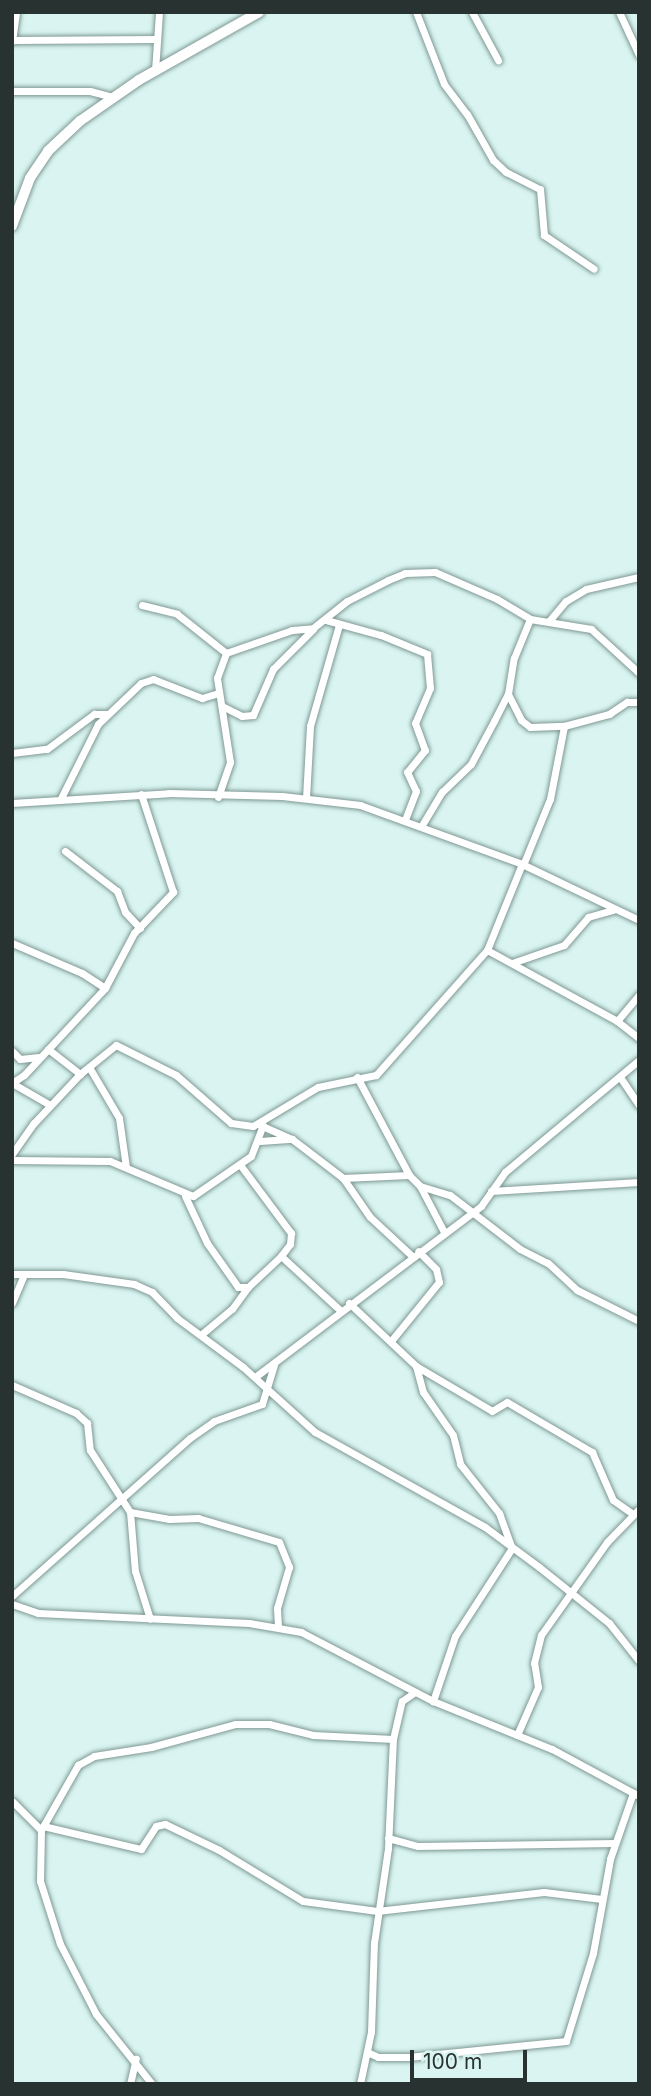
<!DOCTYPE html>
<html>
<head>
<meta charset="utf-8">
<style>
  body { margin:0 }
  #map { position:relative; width:651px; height:2096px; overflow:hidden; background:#daf5f1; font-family:Inter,sans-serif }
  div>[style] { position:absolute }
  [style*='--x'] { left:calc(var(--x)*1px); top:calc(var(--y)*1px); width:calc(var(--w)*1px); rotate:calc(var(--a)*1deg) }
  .roads { filter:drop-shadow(0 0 2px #7f9894) drop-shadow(0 0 2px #7f9894) }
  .street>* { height:7px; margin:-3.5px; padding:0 3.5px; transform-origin:3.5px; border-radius:3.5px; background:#fff }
  .primary>* { height:10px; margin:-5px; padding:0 5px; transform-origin:5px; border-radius:5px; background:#fff }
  span { translate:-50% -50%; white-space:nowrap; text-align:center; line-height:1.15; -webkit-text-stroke:5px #daf5f1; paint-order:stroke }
  .frame { position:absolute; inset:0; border:14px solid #283230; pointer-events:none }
  .scale { position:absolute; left:410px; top:2050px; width:117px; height:32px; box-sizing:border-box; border:4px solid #283230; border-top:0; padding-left:9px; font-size:21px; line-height:24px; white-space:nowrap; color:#283230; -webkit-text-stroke:5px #daf5f1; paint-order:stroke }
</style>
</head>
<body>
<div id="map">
  <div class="roads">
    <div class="street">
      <i style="--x:416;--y:12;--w:77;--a:68.7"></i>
      <i style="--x:444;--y:84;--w:38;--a:53"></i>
      <i style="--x:467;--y:114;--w:53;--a:60.5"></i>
      <i style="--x:493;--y:160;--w:18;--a:43"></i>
      <i style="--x:506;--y:172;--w:38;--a:27"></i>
      <i style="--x:540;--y:189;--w:46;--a:85"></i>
      <i style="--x:544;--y:235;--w:60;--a:34.2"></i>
      <i style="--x:472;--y:12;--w:55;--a:61.6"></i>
      <i style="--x:619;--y:12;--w:47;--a:65.1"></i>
      <i style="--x:12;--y:40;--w:145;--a:-0.4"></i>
      <i style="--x:12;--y:41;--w:29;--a:-82"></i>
      <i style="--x:155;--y:71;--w:59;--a:-86.1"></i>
      <i style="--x:12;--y:91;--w:78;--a:0"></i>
      <i style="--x:90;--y:91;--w:23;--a:15"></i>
      <i style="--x:142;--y:605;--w:36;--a:14"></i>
      <i style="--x:177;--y:614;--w:63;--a:38.5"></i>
      <i style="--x:226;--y:653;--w:70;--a:-19.2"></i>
      <i style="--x:292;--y:630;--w:21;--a:-5"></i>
      <i style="--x:313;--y:628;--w:43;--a:-38.5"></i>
      <i style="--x:347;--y:601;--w:46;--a:-27.1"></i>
      <i style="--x:388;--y:580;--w:18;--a:-22"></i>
      <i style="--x:405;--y:573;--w:30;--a:-2"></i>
      <i style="--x:435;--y:572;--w:68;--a:23.5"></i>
      <i style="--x:497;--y:599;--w:39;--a:31"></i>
      <i style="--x:530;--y:619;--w:62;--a:9.3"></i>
      <i style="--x:591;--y:629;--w:65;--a:42.5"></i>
      <i style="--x:326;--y:620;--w:57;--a:15.3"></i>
      <i style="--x:381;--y:635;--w:50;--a:22.4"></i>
      <i style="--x:427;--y:654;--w:34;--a:85"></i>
      <i style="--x:430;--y:688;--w:38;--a:113"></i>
      <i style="--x:415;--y:723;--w:29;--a:70"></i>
      <i style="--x:425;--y:750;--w:28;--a:129"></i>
      <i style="--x:407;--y:772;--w:21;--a:65"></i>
      <i style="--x:416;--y:791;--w:30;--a:111"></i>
      <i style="--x:549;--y:621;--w:26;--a:-50"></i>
      <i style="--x:566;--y:601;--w:23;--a:-31"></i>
      <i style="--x:586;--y:589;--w:54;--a:-12.8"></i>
      <i style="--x:508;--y:694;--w:29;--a:63"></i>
      <i style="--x:521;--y:720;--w:11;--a:38"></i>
      <i style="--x:530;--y:727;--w:34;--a:-2"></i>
      <i style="--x:564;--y:726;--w:47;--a:-14.9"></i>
      <i style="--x:609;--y:714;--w:22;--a:-34"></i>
      <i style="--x:627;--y:702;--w:12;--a:0"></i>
      <i style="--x:222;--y:706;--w:22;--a:27"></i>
      <i style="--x:242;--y:716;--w:11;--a:-5"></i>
      <i style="--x:253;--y:715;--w:50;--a:-66.5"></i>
      <i style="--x:273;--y:669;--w:57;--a:-45"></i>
      <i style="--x:12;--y:753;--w:35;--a:-7"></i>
      <i style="--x:47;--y:749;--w:59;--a:-36.7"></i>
      <i style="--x:94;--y:714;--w:12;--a:0"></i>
      <i style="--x:218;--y:797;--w:37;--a:-71"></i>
      <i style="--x:230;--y:762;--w:85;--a:-98.8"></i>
      <i style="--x:217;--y:678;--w:27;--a:-70"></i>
      <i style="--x:61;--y:798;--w:83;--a:-63.4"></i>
      <i style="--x:98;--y:724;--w:59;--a:-43.6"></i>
      <i style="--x:141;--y:683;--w:13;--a:-18"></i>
      <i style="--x:153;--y:679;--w:53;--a:21.2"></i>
      <i style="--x:202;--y:698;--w:17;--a:-17"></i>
      <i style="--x:306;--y:798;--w:72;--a:-86.8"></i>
      <i style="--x:310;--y:726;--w:105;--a:-74"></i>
      <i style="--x:12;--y:803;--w:157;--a:-3.6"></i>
      <i style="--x:169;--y:793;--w:113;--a:1.5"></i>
      <i style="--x:282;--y:796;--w:79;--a:6.6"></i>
      <i style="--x:360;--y:805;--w:172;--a:20"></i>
      <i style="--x:522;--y:864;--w:130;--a:25.6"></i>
      <i style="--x:422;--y:825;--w:39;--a:-59"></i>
      <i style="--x:442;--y:792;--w:40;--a:-44"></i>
      <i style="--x:471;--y:764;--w:49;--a:-61.9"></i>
      <i style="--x:494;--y:721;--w:30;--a:-63"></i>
      <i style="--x:508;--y:694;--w:36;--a:-81"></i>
      <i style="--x:514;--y:658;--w:42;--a:-67.7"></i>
      <i style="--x:65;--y:851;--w:66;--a:37.6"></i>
      <i style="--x:117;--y:891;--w:22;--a:69"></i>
      <i style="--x:125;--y:912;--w:22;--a:47"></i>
      <i style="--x:523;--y:865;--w:71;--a:-67.8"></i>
      <i style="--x:550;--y:799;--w:74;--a:-79.1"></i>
      <i style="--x:12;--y:943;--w:76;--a:23.2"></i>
      <i style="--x:82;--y:973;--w:27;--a:33"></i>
      <i style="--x:487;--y:950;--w:148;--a:28.6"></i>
      <i style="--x:617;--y:1021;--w:28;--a:38"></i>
      <i style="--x:512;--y:963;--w:55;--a:-19.1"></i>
      <i style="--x:564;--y:945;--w:37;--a:-49"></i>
      <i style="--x:588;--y:917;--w:26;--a:-16"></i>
      <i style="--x:617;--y:1021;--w:34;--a:-50"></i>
      <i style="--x:48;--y:1049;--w:41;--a:38"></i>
      <i style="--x:12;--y:1051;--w:11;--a:45"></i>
      <i style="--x:20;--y:1059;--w:19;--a:-6"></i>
      <i style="--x:89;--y:1067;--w:59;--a:59.5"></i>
      <i style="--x:119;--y:1118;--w:49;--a:81.9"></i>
      <i style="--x:357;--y:1077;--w:111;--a:62"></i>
      <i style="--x:409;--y:1175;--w:16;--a:45"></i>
      <i style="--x:420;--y:1186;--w:31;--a:17"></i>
      <i style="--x:450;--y:1195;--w:88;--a:37.6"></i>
      <i style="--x:520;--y:1249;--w:31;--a:27"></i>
      <i style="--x:548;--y:1263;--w:40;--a:43"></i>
      <i style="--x:577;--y:1290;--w:69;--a:26.6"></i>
      <i style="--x:620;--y:1077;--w:34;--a:56"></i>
      <i style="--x:12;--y:1083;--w:14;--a:-34"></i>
      <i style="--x:24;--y:1075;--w:119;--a:-47"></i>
      <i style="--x:105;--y:988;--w:62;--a:-62.2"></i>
      <i style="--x:134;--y:933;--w:57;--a:-46.4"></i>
      <i style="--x:173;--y:892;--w:103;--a:-108.1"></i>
      <i style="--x:12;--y:1083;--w:44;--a:30.1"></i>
      <i style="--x:260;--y:1125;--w:35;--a:24"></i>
      <i style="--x:292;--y:1139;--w:64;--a:37.4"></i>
      <i style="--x:343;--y:1178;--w:66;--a:-2.6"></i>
      <i style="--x:260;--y:1141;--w:32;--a:-4"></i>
      <i style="--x:12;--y:1154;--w:38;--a:-55"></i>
      <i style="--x:34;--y:1123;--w:67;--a:-46.8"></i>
      <i style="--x:80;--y:1074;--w:46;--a:-38.9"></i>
      <i style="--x:116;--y:1045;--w:67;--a:26.6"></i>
      <i style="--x:176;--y:1075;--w:73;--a:41.1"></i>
      <i style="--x:231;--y:1123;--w:22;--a:8"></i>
      <i style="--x:253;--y:1126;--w:76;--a:-31"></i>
      <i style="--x:318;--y:1087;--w:59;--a:-11.7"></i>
      <i style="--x:376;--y:1075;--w:167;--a:-48.4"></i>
      <i style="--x:487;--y:950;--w:93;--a:-67.9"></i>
      <i style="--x:12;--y:1160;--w:98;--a:0.6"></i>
      <i style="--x:110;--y:1161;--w:90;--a:22.9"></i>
      <i style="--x:193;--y:1196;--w:70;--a:-34.6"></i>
      <i style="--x:251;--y:1156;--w:33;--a:-69"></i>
      <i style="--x:241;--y:1166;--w:84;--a:53.3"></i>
      <i style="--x:291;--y:1233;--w:11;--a:95"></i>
      <i style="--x:290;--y:1244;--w:15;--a:127"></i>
      <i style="--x:343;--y:1178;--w:47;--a:55.3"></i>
      <i style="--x:370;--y:1217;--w:57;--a:42.9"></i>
      <i style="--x:420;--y:1186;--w:52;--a:62.4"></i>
      <i style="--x:491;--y:1191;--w:148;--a:-3.5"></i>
      <i style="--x:185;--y:1196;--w:52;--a:64.9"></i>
      <i style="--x:207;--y:1243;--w:54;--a:54.8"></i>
      <i style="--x:238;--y:1287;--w:10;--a:0"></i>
      <i style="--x:248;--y:1287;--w:45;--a:-43.2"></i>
      <i style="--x:281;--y:1256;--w:80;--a:42.5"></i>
      <i style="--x:12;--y:1274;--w:51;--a:0"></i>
      <i style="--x:63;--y:1274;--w:72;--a:8"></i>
      <i style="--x:134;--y:1284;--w:20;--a:24"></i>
      <i style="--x:152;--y:1292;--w:36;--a:46"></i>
      <i style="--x:177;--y:1318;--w:82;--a:36.6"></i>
      <i style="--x:243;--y:1367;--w:97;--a:42.1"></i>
      <i style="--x:315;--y:1432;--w:195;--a:29.2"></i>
      <i style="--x:485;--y:1527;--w:67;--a:36.5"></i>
      <i style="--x:539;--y:1567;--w:90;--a:38.7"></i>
      <i style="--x:609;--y:1623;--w:48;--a:51.7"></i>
      <i style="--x:12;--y:1303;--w:28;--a:-67"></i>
      <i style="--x:349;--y:1303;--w:92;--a:43.2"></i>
      <i style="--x:416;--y:1366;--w:27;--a:75"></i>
      <i style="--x:423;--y:1392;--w:52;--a:55.1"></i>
      <i style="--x:453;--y:1435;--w:30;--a:76"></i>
      <i style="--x:460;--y:1464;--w:63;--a:51.5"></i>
      <i style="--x:499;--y:1513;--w:37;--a:70"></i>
      <i style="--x:512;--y:1548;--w:105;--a:122.9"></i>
      <i style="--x:455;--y:1636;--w:69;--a:108.7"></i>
      <i style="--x:203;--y:1333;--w:38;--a:-40"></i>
      <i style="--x:232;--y:1309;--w:27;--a:-54"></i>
      <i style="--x:391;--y:1341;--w:76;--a:-50.9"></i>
      <i style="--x:439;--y:1282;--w:13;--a:-103"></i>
      <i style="--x:436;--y:1269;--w:25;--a:-135"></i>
      <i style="--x:416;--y:1366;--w:88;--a:30.6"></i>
      <i style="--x:492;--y:1411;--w:17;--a:-31"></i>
      <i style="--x:507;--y:1402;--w:99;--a:30.5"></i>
      <i style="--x:592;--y:1452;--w:52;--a:66.4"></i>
      <i style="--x:613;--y:1500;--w:24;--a:35"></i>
      <i style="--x:255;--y:1377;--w:283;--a:-37.1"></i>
      <i style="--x:481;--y:1206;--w:42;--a:-54.8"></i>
      <i style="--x:505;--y:1172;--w:175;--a:-39.9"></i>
      <i style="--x:12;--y:1385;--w:70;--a:23.6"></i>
      <i style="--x:76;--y:1413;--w:15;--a:42"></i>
      <i style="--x:87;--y:1423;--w:27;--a:84"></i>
      <i style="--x:90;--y:1450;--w:74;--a:57.2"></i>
      <i style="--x:130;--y:1512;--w:59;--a:85.2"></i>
      <i style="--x:135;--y:1571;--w:50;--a:72.6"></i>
      <i style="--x:130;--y:1512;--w:40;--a:10"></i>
      <i style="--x:169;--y:1519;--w:29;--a:-2"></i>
      <i style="--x:198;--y:1518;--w:84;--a:16.5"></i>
      <i style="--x:279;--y:1542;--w:27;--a:68"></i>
      <i style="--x:289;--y:1567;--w:43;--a:106.3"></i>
      <i style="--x:277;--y:1608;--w:19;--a:87"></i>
      <i style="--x:12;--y:1596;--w:238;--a:-41.6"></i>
      <i style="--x:190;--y:1438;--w:29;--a:-35"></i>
      <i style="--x:214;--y:1421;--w:51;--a:-19.5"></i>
      <i style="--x:262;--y:1404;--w:41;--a:-72.9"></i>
      <i style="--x:12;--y:1604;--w:28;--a:19"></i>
      <i style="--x:38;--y:1613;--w:211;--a:2.7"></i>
      <i style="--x:249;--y:1623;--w:53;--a:9.8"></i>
      <i style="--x:301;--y:1632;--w:149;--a:27.6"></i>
      <i style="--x:433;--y:1701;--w:128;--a:22"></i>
      <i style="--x:552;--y:1749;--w:99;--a:28.4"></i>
      <i style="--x:517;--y:1735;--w:52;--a:-66.4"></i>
      <i style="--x:538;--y:1687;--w:24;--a:-99"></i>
      <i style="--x:534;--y:1663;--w:29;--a:-76"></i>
      <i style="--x:541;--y:1635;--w:114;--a:-54.6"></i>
      <i style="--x:607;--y:1542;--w:46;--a:-45.9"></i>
      <i style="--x:12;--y:1801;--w:41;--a:45"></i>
      <i style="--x:43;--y:1826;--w:101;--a:13.2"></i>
      <i style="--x:141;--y:1849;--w:27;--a:-57"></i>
      <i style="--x:156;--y:1826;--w:9;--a:-13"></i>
      <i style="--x:165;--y:1824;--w:60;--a:25.7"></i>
      <i style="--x:219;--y:1850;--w:98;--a:31.3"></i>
      <i style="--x:303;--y:1901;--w:75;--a:7.7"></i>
      <i style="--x:377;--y:1911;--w:168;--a:-6.5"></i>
      <i style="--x:544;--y:1892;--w:58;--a:6.9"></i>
      <i style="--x:388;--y:1838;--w:31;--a:15"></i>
      <i style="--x:418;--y:1846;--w:197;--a:-0.9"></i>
      <i style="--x:367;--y:2052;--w:12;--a:24"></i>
      <i style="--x:378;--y:2057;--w:30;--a:0"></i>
      <i style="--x:408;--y:2057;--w:159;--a:-5.8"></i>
      <i style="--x:566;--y:2041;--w:92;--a:-72.9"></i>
      <i style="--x:593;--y:1953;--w:96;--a:-79.7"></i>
      <i style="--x:610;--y:1859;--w:70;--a:-70.8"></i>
      <i style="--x:130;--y:2084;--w:26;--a:-77"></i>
      <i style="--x:152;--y:2084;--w:90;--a:-128.7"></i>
      <i style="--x:96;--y:2014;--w:79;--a:-117.2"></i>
      <i style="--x:60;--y:1944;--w:66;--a:-107.6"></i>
      <i style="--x:40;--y:1881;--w:51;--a:-88.9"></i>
      <i style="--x:41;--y:1830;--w:75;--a:-60.4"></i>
      <i style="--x:78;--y:1765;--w:18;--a:-29"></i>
      <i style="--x:94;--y:1756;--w:58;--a:-9"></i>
      <i style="--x:151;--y:1747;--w:87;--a:-15.3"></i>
      <i style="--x:235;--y:1724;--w:34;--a:0"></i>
      <i style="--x:269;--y:1724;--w:45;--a:14"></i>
      <i style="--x:313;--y:1735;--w:80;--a:2.9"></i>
      <i style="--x:360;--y:2084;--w:53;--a:-78.1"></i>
      <i style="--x:371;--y:2032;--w:89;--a:-88.1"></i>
      <i style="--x:374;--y:1943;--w:96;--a:-81.6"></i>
      <i style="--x:388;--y:1848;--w:109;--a:-87.4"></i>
      <i style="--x:393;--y:1739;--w:39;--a:-77"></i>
      <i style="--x:402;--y:1701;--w:16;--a:-35"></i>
    </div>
    <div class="primary">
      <i style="--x:12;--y:226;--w:51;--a:-69.4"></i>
      <i style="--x:30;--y:178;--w:32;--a:-56"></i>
      <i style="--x:48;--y:151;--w:44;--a:-43.2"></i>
      <i style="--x:80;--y:121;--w:72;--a:-34.8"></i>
      <i style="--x:139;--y:80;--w:138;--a:-29.5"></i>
    </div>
  </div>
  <div class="frame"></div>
  <div class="scale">100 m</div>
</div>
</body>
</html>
